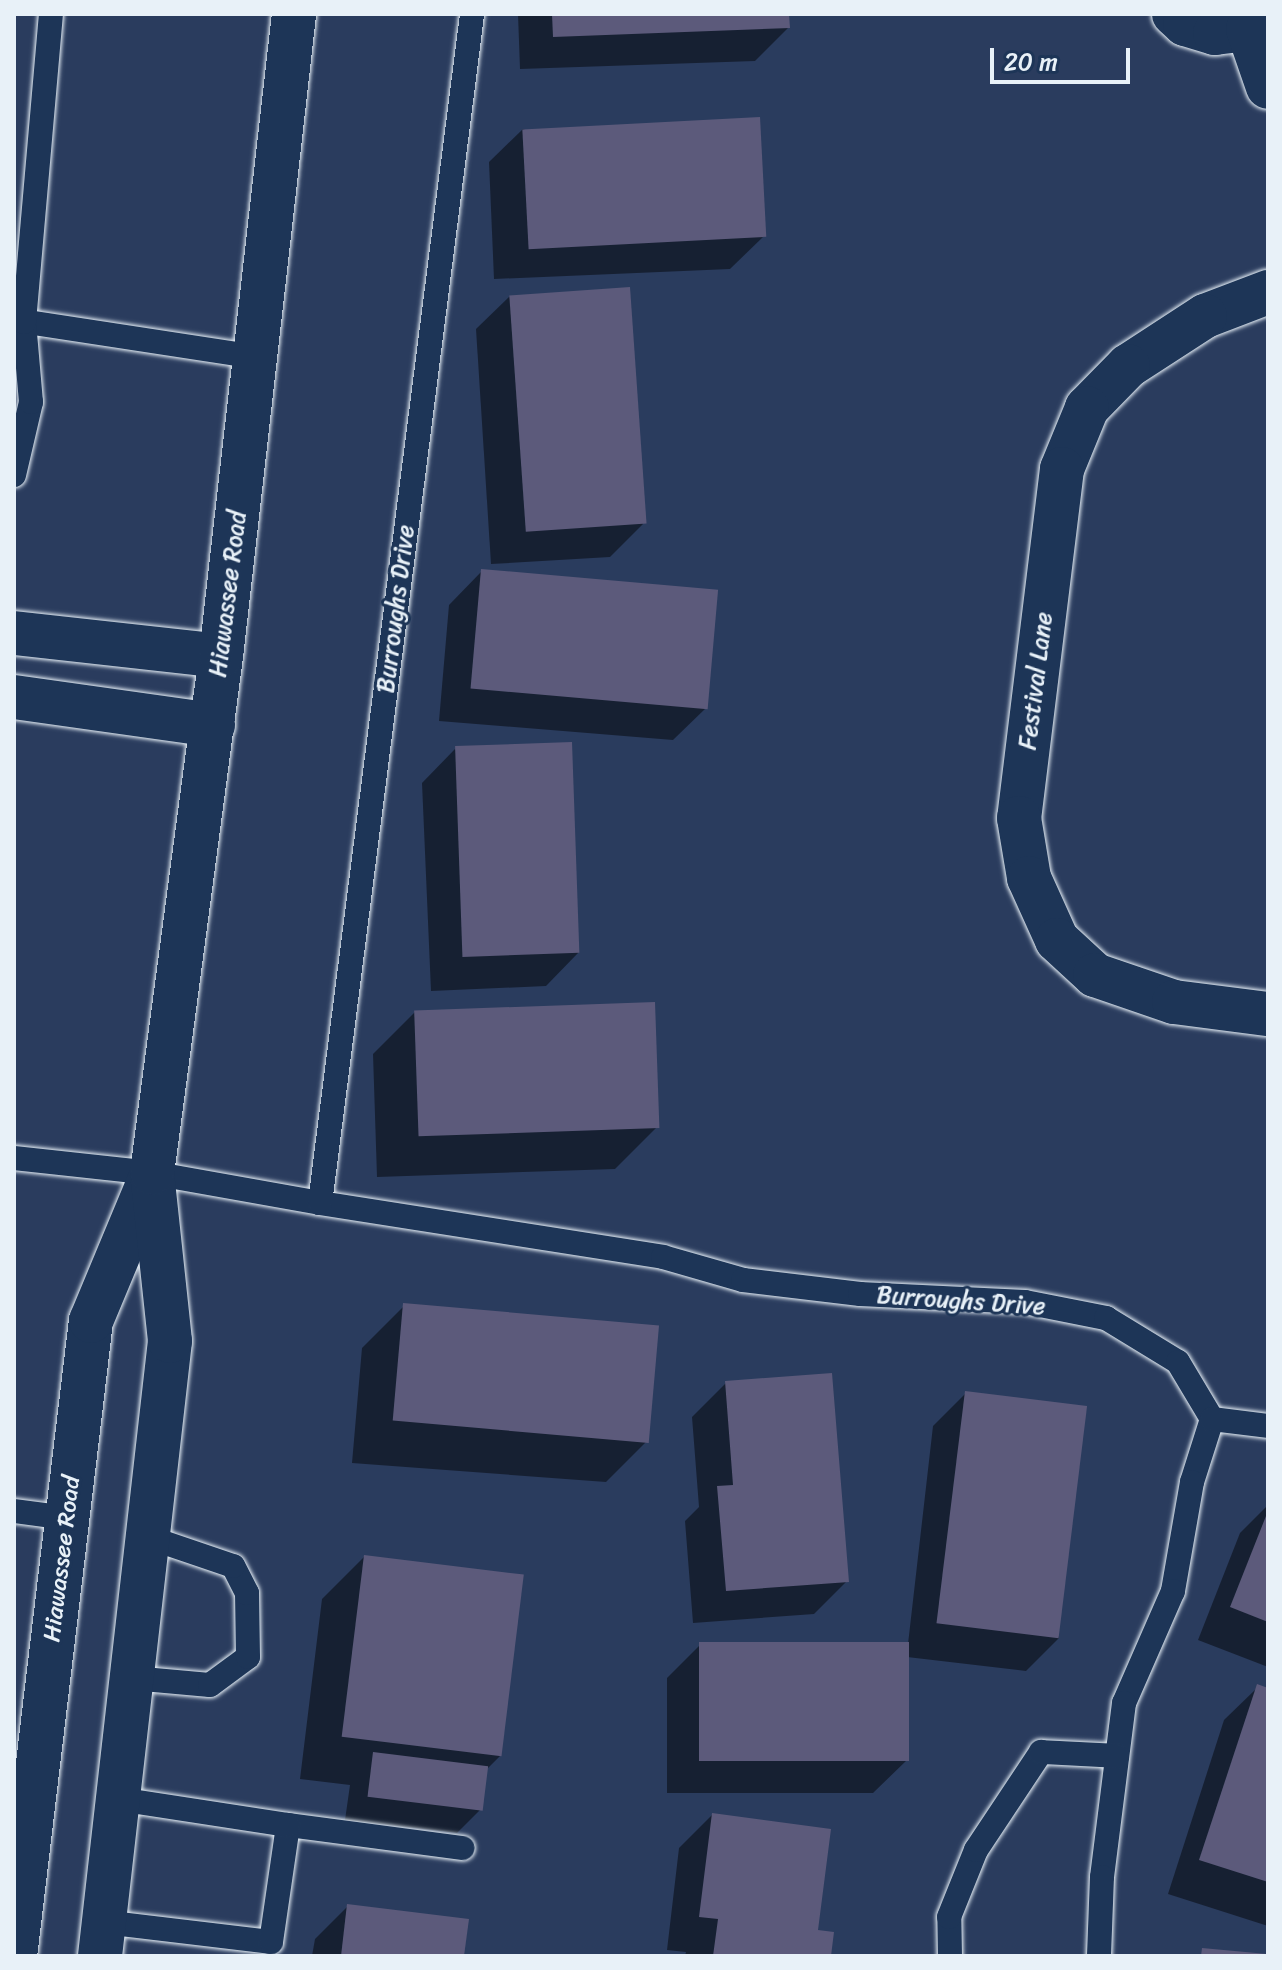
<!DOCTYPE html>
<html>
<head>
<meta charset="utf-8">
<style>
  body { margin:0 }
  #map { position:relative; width:1282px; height:1970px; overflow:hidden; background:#2a3c5e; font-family:Sriracha,sans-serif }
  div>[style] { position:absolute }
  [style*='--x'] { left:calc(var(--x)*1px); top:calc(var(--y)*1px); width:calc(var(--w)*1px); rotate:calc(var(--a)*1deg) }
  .shadow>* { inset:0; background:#0007 }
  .building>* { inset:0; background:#5c5a7b; transform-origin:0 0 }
  .roads { filter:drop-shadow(0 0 2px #e8f1f8) drop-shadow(0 0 2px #e8f1f8) }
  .service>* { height:24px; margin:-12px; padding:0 12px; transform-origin:12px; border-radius:12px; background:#1d3557 }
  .minor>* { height:44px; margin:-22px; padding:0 22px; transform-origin:22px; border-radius:22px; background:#1d3557 }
  .tertiary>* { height:44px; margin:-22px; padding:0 22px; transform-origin:22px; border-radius:22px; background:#1d3557 }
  span { translate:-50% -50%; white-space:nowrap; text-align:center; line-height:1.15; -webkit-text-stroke:6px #1d3557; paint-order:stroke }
  .street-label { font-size:24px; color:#e8f1f8 }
  .frame { position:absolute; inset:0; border:16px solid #e8f1f8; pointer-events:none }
  .scale { position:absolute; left:990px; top:48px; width:140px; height:36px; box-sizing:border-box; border:4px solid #e8f1f8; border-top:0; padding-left:10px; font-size:24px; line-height:28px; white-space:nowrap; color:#e8f1f8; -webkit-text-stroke:6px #1d3557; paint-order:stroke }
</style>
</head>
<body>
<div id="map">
  <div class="shadow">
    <i style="clip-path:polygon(518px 14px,787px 14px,788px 28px,755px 61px,520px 69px)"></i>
    <i style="clip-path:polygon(523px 129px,764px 236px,730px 269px,494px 279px,489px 162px)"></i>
    <i style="clip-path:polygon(510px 296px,643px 524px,610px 557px,491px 564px,476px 329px)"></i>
    <i style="clip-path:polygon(482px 571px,707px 707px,673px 740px,439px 721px,449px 605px)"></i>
    <i style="clip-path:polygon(455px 749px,579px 952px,546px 986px,431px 991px,422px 783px)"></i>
    <i style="clip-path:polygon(415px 1012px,657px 1127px,615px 1169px,377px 1177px,373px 1054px)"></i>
    <i style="clip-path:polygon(404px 1306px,648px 1440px,606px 1482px,352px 1463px,362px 1348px)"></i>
    <i style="clip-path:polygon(726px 1383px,847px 1581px,814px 1614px,693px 1623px,685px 1521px,699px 1507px,692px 1417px)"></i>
    <i style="clip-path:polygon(966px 1393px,1059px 1638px,1026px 1671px,907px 1657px,907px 1760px,873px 1793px,667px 1793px,667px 1678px,700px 1645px,908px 1644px,933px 1426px)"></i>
    <i style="clip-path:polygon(1268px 1505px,1268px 1667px,1198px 1640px,1240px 1533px)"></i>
    <i style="clip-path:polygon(364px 1557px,500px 1756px,485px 1771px,480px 1810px,457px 1833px,345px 1820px,350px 1785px,300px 1779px,322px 1599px)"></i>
    <i style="clip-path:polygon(1258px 1687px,1268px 1690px,1268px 1926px,1168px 1894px,1224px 1720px)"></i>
    <i style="clip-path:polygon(712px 1815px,816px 1932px,829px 1956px,685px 1956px,686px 1952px,667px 1950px,679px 1848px)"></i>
    <i style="clip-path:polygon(348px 1906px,462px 1956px,312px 1956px,315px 1939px)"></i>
  </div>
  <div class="building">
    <i style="clip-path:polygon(552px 14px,789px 14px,790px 28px,553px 37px)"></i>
    <i style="left:760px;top:117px;width:120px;height:238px;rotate:87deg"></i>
    <i style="left:630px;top:287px;width:237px;height:121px;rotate:86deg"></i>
    <i style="left:481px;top:569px;width:238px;height:120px;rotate:5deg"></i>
    <i style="left:572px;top:742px;width:211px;height:117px;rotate:88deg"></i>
    <i style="left:655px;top:1002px;width:126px;height:241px;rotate:88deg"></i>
    <i style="left:403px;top:1303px;width:257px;height:118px;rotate:5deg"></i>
    <i style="clip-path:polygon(832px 1373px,849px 1582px,726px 1591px,717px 1486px,733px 1485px,725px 1381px)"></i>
    <i style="left:965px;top:1391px;width:123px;height:234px;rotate:7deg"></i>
    <i style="clip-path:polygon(1268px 1511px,1268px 1622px,1230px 1607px)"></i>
    <i style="left:364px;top:1555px;width:161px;height:183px;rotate:7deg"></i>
    <i style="left:909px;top:1642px;width:119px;height:210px;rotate:90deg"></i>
    <i style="clip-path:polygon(1257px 1684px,1268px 1688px,1268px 1882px,1199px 1860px)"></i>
    <i style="left:373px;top:1752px;width:116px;height:45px;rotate:7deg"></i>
    <i style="clip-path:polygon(712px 1813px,831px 1829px,818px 1930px,834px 1932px,831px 1956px,713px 1956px,718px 1919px,699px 1917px)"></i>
    <i style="clip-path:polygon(347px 1904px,469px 1919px,464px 1956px,341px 1956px)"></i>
    <i style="clip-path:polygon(1202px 1948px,1267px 1954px,1267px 1956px,1201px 1956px)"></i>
  </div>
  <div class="roads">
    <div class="service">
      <i style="--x:14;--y:320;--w:244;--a:8.7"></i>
      <i style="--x:14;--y:475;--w:75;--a:-76.9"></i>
      <i style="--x:31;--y:402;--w:80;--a:-95"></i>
      <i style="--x:24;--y:322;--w:309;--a:-85"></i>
      <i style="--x:14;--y:1158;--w:139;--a:6.2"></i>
      <i style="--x:152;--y:1173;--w:171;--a:10.1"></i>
      <i style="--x:320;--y:1203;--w:347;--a:8.9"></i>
      <i style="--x:663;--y:1257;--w:83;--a:16"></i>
      <i style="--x:743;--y:1280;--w:118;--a:6.8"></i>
      <i style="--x:860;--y:1294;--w:165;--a:2.8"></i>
      <i style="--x:1025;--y:1302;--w:83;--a:11.2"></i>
      <i style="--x:1106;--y:1318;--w:84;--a:31.4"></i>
      <i style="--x:1178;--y:1362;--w:66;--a:59.2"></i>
      <i style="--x:1212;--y:1419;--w:66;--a:107.6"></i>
      <i style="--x:1192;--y:1482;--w:111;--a:99.9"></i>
      <i style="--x:1173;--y:1591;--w:122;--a:113.6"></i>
      <i style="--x:1124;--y:1703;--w:175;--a:97.2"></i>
      <i style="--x:1102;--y:1877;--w:79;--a:92.2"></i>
      <i style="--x:320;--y:1203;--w:1199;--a:-82.71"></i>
      <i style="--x:1212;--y:1419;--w:56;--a:7.1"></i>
      <i style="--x:14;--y:1511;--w:53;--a:7.5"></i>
      <i style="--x:132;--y:1678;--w:78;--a:5.1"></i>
      <i style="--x:210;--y:1685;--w:47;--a:-36.4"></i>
      <i style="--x:248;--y:1657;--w:64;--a:-90.9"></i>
      <i style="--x:247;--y:1593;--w:30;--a:-117"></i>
      <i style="--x:233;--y:1566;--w:90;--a:-161.2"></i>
      <i style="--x:288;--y:1825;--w:176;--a:7.5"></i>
      <i style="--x:104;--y:1922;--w:168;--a:6.8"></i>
      <i style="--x:271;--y:1942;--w:118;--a:-81.7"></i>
      <i style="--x:288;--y:1825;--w:172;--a:-171.3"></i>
      <i style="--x:950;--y:1956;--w:39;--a:-91"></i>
      <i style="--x:949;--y:1917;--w:72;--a:-68.1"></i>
      <i style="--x:976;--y:1850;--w:118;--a:-56.4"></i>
      <i style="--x:1041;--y:1752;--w:76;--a:3"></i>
    </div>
    <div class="minor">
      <i style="--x:1174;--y:14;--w:15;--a:42"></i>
      <i style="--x:1185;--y:24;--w:31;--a:17"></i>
      <i style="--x:1215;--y:33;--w:33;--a:-7"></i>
      <i style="--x:1248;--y:29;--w:23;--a:-29"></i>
      <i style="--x:1248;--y:29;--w:61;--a:71"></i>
      <i style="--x:1268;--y:292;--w:67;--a:159.1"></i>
      <i style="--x:1205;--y:316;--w:92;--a:147"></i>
      <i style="--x:1128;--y:366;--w:59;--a:134.3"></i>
      <i style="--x:1087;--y:408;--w:66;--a:112.3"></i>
      <i style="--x:1062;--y:469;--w:352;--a:97"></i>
      <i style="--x:1019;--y:818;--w:61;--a:80.5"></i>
      <i style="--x:1029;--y:878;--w:68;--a:65.7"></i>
      <i style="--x:1057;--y:940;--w:52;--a:42.6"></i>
      <i style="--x:1095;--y:975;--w:83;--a:18.9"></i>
      <i style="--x:1174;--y:1002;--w:95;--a:7.3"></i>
      <i style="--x:14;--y:633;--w:208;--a:6.3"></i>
      <i style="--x:14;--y:697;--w:201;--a:8"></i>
    </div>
    <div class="tertiary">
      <i style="--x:15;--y:1956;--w:640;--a:-83.18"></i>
      <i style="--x:91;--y:1321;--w:154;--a:-67.4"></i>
      <i style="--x:100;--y:1956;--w:619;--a:-83.51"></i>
      <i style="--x:170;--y:1341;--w:169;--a:-96.1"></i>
      <i style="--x:152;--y:1173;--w:522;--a:-82.4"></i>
      <i style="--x:221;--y:656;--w:646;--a:-83.51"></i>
    </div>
  </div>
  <div class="street-label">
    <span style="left:228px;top:594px;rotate:-83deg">Hiawassee Road</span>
    <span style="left:396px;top:609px;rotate:-83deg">Burroughs Drive</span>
    <span style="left:1036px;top:681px;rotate:-83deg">Festival Lane</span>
    <span style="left:961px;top:1301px;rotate:4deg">Burroughs Drive</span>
    <span style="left:62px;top:1559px;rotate:-83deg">Hiawassee Road</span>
  </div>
  <div class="frame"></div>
  <div class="scale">20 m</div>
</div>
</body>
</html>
